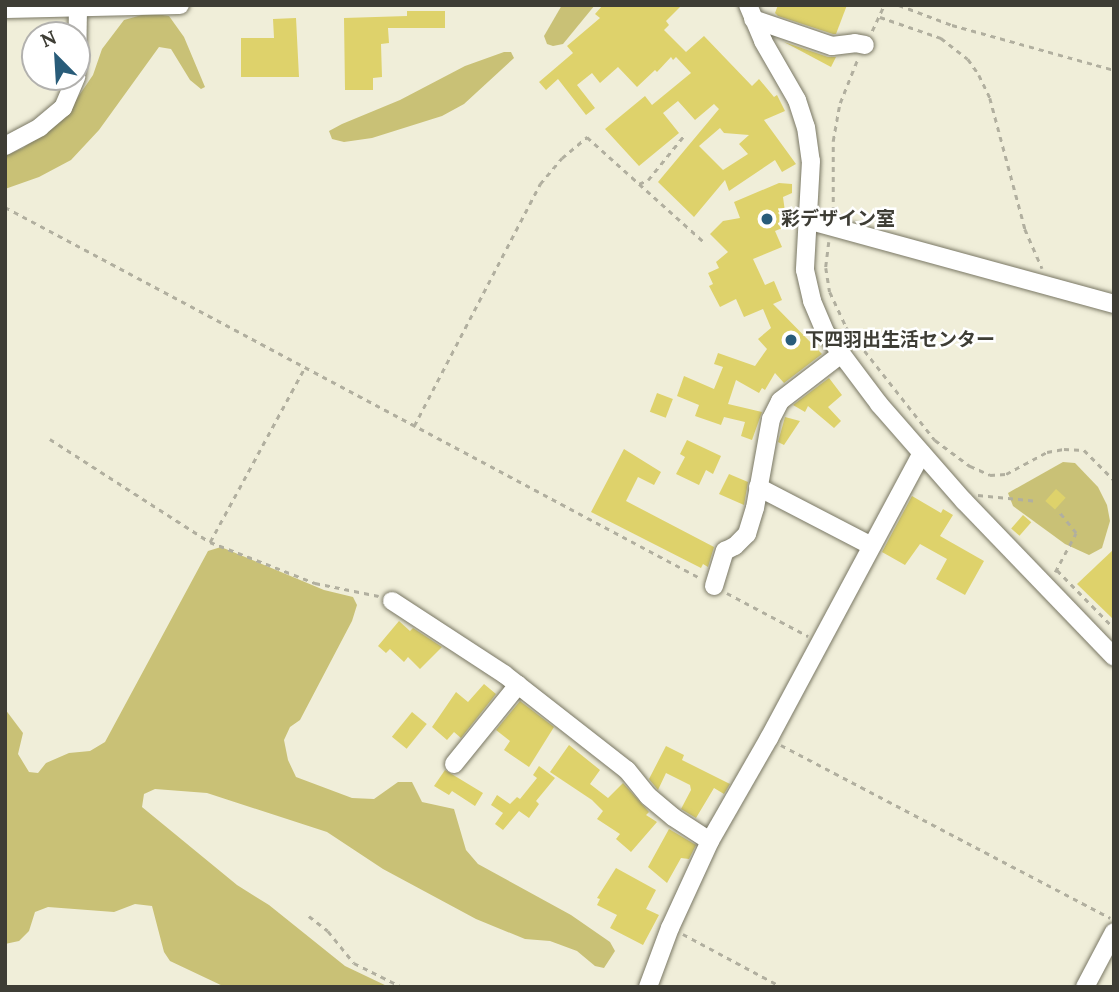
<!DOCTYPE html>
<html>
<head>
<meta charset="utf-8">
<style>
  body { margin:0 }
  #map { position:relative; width:1119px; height:992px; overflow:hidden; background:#f0eed9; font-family:Lora,"Noto Sans JP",serif }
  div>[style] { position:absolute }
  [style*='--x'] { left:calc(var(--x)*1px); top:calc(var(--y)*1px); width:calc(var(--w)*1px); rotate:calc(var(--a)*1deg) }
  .green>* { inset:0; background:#c9c176 }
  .building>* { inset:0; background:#ded26b; transform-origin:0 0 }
  .path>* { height:2.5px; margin-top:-1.25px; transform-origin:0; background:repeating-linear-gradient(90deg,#b1af9f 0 5px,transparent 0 10px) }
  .roads { filter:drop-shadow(0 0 2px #797764) drop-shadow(0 0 2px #797764) }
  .minor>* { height:18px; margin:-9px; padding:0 9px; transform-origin:9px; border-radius:9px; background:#fff }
  .dots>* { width:19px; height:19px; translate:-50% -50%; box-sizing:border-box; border:4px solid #fff; border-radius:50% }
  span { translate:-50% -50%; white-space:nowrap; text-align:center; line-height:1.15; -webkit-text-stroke:5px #fff; paint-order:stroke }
  .poi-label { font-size:19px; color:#3e3d35; font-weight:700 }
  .left { translate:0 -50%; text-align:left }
  .frame { position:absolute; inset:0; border:7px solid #3e3d35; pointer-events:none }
  .north { position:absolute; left:21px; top:21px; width:70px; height:70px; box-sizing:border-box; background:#fff; border:2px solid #b2b1ae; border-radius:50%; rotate:336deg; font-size:19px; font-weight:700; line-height:28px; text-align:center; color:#3e3d35 }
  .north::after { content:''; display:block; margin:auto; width:24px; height:32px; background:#295c79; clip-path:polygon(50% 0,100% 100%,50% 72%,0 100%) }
</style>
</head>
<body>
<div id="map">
  <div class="green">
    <i style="clip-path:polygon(562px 5px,595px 5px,563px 44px,553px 46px,547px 44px,544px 36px)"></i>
    <i style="clip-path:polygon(149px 13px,169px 16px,184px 37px,205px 87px,201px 89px,190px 80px,171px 49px,159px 47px,99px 130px,71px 160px,39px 177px,5px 189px,5px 156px,23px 148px,65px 116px,93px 75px,102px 49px,124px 20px)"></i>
    <i style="clip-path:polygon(504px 52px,511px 52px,514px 58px,464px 104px,442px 116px,372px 138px,344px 142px,332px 139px,329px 131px,342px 124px,400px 100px,465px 66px)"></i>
    <i style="clip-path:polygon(1063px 462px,1075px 463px,1098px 487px,1107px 505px,1110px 521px,1102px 548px,1089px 555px,1065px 544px,1013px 506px,1008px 493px)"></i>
    <i style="clip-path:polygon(221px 547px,324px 590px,353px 597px,357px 605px,352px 621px,300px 720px,290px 727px,284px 740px,288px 760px,296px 777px,352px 798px,374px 799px,398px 782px,412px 782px,422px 802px,454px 809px,466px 850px,478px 864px,571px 915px,610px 942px,615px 951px,604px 968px,595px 966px,577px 951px,550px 941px,525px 939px,476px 919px,383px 869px,327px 832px,207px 793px,155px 789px,144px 794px,142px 807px,237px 885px,269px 905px,345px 966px,389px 987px,225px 987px,170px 961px,164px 952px,152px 906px,135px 904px,114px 912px,48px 907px,35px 912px,29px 931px,19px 941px,5px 944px,5px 709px,23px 733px,18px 754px,29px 772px,38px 773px,46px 763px,69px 753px,90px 751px,105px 742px,208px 551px)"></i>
  </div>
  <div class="building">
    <i style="clip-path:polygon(evenodd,603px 5px,682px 5px,666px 21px,669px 25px,664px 30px,686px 52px,704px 36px,752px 86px,759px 79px,774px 97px,777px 95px,785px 111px,764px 120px,796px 164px,782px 172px,775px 160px,729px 191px,725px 180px,694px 217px,658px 182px,719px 109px,714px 104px,695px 120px,678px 101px,663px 113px,679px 133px,639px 166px,605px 129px,645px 96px,652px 105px,691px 73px,676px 57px,673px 60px,671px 57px,657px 72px,655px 70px,637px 87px,618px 67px,600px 83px,592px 73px,577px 85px,595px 108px,586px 115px,558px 79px,546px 90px,539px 82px,573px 53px,567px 46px,600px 18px,595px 14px,603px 5px,720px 128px,724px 133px,749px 135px,739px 144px,748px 154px,723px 170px,699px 146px,720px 128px)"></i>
    <i style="clip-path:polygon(778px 5px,847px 5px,836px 34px,833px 34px,778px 16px,775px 13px)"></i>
    <i style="clip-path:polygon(407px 11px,445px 11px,445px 28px,388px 28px,389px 43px,381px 44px,382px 77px,373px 78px,373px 90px,345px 90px,344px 18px,407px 16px)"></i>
    <i style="clip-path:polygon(296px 18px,299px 77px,241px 77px,241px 38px,274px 38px,273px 19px)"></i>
    <i style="clip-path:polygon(784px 42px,828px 57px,836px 57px,831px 67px)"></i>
    <i style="clip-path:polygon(779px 183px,792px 184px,792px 193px,783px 197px,787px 226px,775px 231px,782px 247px,753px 259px,765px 285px,774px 281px,782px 300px,773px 304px,822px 354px,784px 383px,775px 373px,765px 390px,762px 388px,759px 393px,736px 380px,728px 404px,762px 412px,752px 440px,741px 436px,745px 422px,724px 417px,721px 425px,695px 416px,699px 405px,677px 396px,684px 376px,714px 389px,723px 367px,714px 364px,718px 353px,755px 366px,767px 349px,758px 339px,771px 328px,763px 309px,744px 317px,736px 299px,720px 307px,709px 286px,713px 284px,708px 273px,719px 268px,716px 262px,728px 252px,710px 234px,723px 221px,740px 218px,734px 202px)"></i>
    <i style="clip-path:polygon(829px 378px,842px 395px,828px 407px,841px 421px,834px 428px,808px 406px,805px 412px,793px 405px)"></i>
    <i style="left:657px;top:393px;width:17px;height:20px;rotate:21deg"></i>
    <i style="clip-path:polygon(785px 417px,800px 421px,784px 445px,778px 442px)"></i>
    <i style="clip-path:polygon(687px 440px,721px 456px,713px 474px,706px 470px,699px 485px,676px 474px,685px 457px,680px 454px)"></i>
    <i style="clip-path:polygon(624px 449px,661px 472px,654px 485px,638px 477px,626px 501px,714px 547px,708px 567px,703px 564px,701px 568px,591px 512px)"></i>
    <i style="clip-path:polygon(729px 474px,748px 482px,744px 505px,719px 494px)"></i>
    <i style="left:1056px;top:489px;width:13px;height:16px;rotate:42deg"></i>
    <i style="clip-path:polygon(912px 496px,941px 513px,943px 509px,953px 515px,940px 536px,984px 561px,965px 595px,936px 579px,947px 559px,920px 544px,905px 565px,882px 552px)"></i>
    <i style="left:1023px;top:515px;width:11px;height:18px;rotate:41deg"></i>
    <i style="clip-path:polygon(1114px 549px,1114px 620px,1077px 584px)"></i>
    <i style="clip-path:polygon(399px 621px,410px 631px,413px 628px,442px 647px,420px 669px,408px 657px,404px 662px,390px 649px,386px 653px,378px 646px)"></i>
    <i style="clip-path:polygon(484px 684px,496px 694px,461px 738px,454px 732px,447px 740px,432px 727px,456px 692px,468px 702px)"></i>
    <i style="clip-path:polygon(520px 701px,554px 727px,529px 767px,504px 750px,510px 741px,496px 730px)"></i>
    <i style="left:412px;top:712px;width:19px;height:32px;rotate:39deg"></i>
    <i style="clip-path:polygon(569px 745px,600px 770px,590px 784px,608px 798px,623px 783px,649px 812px,646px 815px,657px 822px,631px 852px,616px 839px,620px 834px,597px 819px,603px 811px,592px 800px,550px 772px)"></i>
    <i style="clip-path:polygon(666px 746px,684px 755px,682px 760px,730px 784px,724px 794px,714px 788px,696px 818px,681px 809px,691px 790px,690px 785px,666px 773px,658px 790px,649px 779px)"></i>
    <i style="clip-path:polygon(539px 766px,555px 778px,536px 801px,539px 804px,529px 818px,519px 811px,503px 830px,495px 824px,503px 813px,491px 805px,497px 795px,510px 804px,517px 797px,520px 799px,537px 778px,533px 775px)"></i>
    <i style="clip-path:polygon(445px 770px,483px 793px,475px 806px,452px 791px,449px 795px,434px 786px)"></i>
    <i style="clip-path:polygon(669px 829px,696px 845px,689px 859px,681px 858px,667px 883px,648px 867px)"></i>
    <i style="clip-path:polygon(616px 868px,656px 890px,646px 909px,659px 915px,643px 945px,610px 928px,617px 915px,597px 905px,600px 899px,597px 898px)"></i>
  </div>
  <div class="path">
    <i style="--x:899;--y:5;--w:57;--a:20.7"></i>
    <i style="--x:952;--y:25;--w:168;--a:15.5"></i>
    <i style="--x:880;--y:17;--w:65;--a:19"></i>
    <i style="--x:941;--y:38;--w:34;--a:38"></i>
    <i style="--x:968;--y:59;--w:19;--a:55"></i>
    <i style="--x:979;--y:75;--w:25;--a:64"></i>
    <i style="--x:990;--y:98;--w:136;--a:75"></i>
    <i style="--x:1025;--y:229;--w:43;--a:66.4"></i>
    <i style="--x:872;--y:31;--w:29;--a:-65"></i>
    <i style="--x:639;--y:184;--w:10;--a:-24"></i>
    <i style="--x:648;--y:180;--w:60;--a:-51"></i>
    <i style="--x:5;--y:207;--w:788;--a:28.09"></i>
    <i style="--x:833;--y:212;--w:71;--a:-90"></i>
    <i style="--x:833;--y:141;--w:39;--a:-80"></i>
    <i style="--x:840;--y:103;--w:48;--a:-68.2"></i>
    <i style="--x:829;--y:242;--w:26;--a:97"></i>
    <i style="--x:826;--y:268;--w:24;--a:81"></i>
    <i style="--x:830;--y:292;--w:38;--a:65"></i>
    <i style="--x:846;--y:327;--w:144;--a:51.8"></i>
    <i style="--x:935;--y:440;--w:44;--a:36.6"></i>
    <i style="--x:970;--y:466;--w:22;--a:24"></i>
    <i style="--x:990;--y:475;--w:16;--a:-4"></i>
    <i style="--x:1006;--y:474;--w:47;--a:-28.2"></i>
    <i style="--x:1047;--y:452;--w:17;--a:-10"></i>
    <i style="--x:1064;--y:449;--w:20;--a:3"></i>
    <i style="--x:1084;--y:450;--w:42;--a:45"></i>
    <i style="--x:414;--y:426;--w:273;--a:-62.5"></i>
    <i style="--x:540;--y:184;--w:34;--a:-50"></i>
    <i style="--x:562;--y:158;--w:33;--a:-40"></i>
    <i style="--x:587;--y:137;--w:159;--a:41.9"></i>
    <i style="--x:50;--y:439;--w:190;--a:32.8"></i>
    <i style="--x:210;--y:542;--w:113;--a:21.3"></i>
    <i style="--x:315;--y:583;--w:65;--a:11.5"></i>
    <i style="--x:978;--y:495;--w:60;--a:5.7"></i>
    <i style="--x:210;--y:542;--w:199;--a:-61.5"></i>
    <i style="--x:1057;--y:570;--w:81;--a:45.5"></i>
    <i style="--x:1055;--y:572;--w:44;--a:-61.7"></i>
    <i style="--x:1076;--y:533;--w:28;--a:-129"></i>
    <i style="--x:727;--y:593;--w:92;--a:28"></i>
    <i style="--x:781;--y:745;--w:372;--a:27.7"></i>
    <i style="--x:309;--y:916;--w:24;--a:38"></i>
    <i style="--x:328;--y:931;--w:41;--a:50.9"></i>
    <i style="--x:354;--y:963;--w:54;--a:26.6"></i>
    <i style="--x:683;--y:934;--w:112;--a:28.2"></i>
  </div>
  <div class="roads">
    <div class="minor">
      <i style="--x:748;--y:5;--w:39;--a:67"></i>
      <i style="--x:763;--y:41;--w:68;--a:60"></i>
      <i style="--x:797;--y:100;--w:28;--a:72"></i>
      <i style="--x:806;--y:127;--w:34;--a:82"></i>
      <i style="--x:811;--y:161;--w:109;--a:93.2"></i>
      <i style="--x:805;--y:270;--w:32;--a:77"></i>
      <i style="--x:812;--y:301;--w:34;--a:67"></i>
      <i style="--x:825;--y:332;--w:90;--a:53.1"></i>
      <i style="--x:879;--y:404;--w:129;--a:48.8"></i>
      <i style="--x:964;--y:501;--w:216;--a:46.1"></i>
      <i style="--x:5;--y:9;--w:175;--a:-1.3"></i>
      <i style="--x:753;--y:19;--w:83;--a:18.9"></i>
      <i style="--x:832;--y:46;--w:23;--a:-7"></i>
      <i style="--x:855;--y:43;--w:10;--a:11"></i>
      <i style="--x:77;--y:71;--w:63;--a:-89.1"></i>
      <i style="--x:5;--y:146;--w:40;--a:-28"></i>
      <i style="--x:40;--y:127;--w:30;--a:-40"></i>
      <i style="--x:63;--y:108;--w:34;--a:-67"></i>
      <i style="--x:807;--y:220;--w:318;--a:15.3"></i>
      <i style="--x:758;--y:487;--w:128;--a:27.4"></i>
      <i style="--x:714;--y:586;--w:37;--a:-73"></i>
      <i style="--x:725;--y:551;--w:11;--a:-27"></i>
      <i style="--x:735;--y:546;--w:17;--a:-45"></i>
      <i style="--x:747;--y:534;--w:27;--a:-73"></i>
      <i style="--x:755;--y:508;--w:90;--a:-79.8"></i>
      <i style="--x:771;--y:419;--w:20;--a:-63"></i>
      <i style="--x:780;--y:401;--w:77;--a:-37.6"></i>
      <i style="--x:392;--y:601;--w:134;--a:33.1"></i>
      <i style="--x:504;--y:674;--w:156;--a:38"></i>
      <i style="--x:627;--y:770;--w:33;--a:51"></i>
      <i style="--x:648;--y:796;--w:33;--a:40"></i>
      <i style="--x:673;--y:817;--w:44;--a:33"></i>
      <i style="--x:454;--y:764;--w:102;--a:-51"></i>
      <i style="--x:648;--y:987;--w:63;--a:-69.6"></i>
      <i style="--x:670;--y:928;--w:96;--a:-65.3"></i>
      <i style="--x:710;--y:841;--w:119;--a:-60.2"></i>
      <i style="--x:769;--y:738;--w:323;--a:-61.8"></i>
      <i style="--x:1085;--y:987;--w:62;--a:-62.2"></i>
    </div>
  </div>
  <div class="dots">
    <i style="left:767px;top:219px;background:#295c79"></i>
    <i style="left:791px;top:340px;background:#295c79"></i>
  </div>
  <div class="poi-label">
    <span class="left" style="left:781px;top:219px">彩デザイン室</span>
    <span class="left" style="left:805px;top:340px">下四羽出生活センター</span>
  </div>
  <div class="frame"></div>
  <div class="north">N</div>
</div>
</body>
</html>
